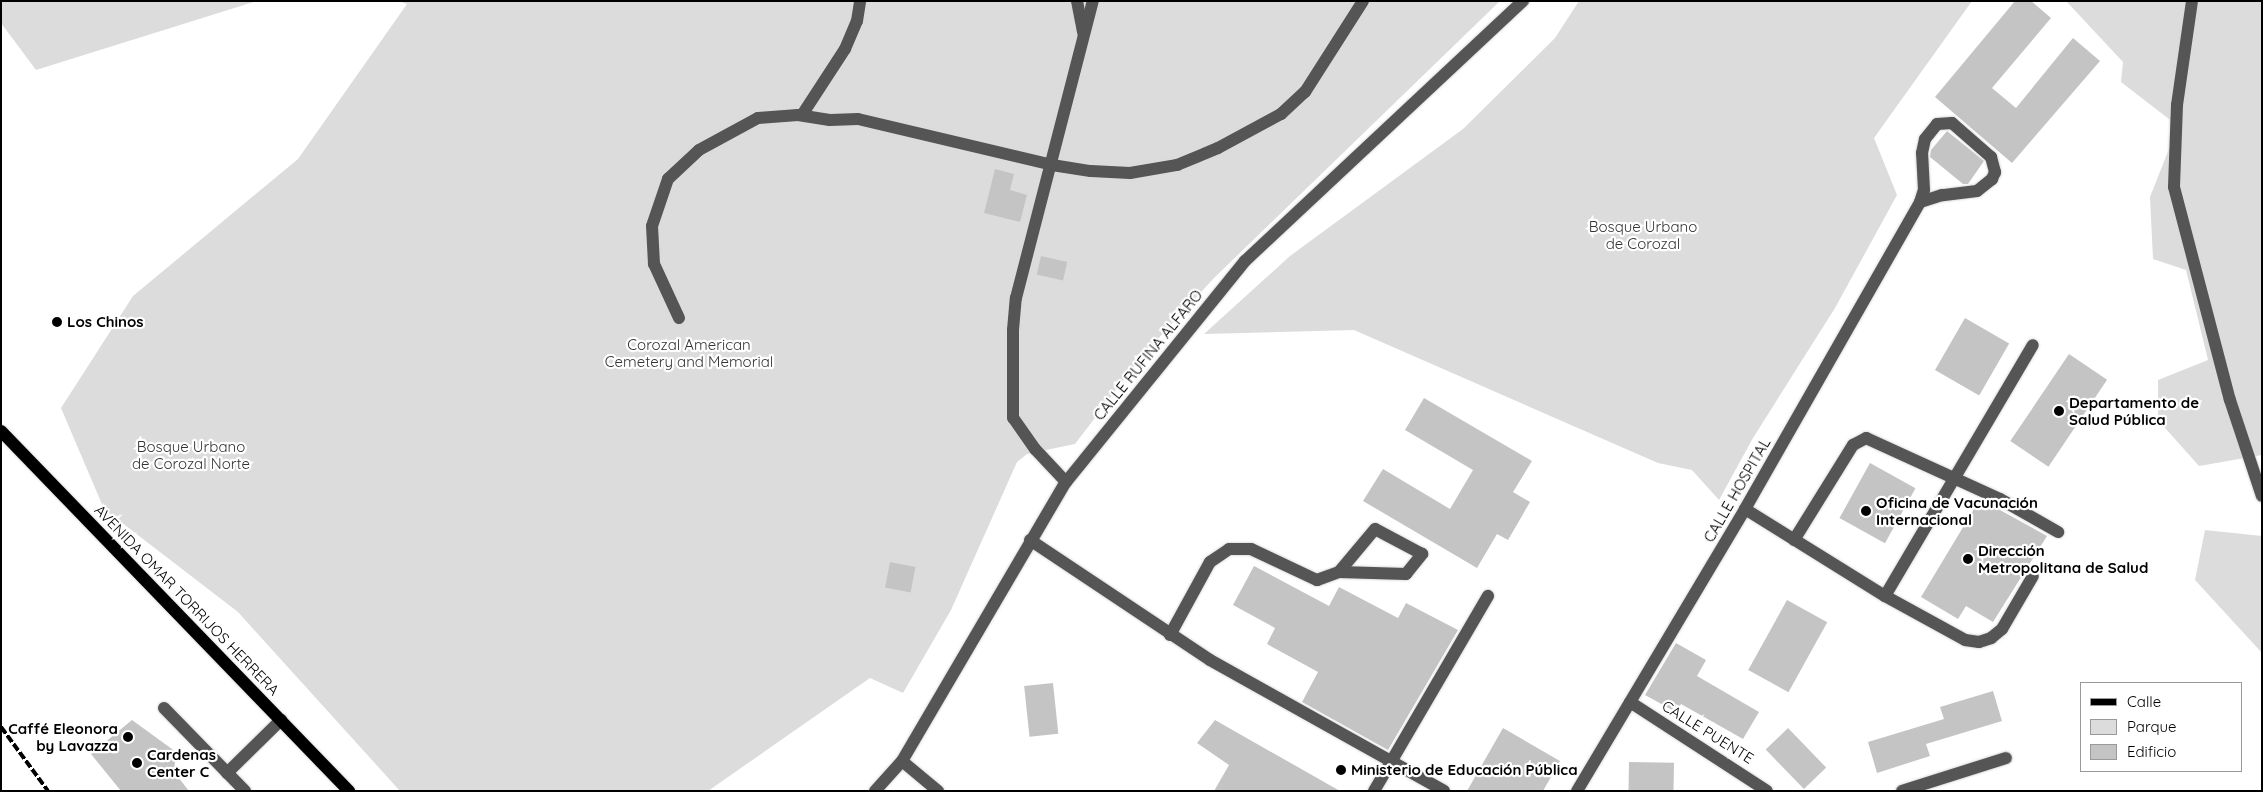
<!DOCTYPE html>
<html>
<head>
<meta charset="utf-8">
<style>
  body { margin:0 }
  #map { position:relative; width:2263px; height:792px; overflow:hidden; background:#fff; font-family:Quicksand,sans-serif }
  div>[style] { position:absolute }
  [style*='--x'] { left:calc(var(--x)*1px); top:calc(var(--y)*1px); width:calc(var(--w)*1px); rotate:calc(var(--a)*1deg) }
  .green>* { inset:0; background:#dcdcdc }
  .building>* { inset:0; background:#c4c4c4; transform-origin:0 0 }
  .roads { filter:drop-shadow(0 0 1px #dbdbdb) drop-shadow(0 0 1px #dbdbdb) }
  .minor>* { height:12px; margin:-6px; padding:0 6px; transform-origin:6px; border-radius:6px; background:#555 }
  .major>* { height:12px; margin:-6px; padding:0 6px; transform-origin:6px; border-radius:6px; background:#000 }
  .rail>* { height:4px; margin-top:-2px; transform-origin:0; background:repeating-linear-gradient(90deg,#000 0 8px,transparent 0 10.5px) }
  .dots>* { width:14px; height:14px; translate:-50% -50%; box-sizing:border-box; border:2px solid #fff; border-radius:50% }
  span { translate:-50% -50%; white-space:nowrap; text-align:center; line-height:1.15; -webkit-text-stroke:4.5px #fff; paint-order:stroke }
  .park-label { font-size:15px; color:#333 }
  .poi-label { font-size:15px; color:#000; font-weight:700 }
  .left { translate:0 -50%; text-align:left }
  .right { translate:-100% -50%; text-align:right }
  .street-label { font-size:15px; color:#000 }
  .frame { position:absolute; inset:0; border:2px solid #000; pointer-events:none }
  .legend { position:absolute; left:2080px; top:682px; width:162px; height:90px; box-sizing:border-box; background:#fff; border:1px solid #999; margin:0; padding:6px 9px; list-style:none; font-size:15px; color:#000 }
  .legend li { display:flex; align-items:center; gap:10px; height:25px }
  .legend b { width:25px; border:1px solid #999 }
</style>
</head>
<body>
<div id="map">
  <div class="green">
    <i style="clip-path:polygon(1px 1px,257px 1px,36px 70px,1px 23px)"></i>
    <i style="clip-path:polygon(398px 1px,1500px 1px,1214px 278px,1143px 355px,1075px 444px,1027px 454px,1017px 462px,951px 610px,903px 693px,870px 678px,708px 791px,400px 791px,238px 612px,104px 509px,61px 408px,133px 296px,298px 159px,407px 4px)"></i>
    <i style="clip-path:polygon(1579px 1px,1972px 1px,1874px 138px,1897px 195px,1835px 308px,1753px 438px,1719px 500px,1692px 470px,1658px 463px,1354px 330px,1204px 334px,1290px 256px,1463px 129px,1555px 38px)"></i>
    <i style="clip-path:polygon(2262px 1px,2262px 455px,2199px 466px,2158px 420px,2158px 380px,2208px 360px,2186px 270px,2153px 259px,2150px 197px,2178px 126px,2121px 82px,2123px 62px,2067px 2px)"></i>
    <i style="clip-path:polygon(2205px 530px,2262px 536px,2262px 653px,2195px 580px)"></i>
  </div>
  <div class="building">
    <i style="clip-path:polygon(2015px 1px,2031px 1px,2051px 18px,1992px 88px,2016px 108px,2073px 38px,2100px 61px,2012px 163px,1935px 97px)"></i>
    <i style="clip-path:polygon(1947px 131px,1984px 161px,1968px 184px,1963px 184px,1930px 157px,1931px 150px)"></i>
    <i style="clip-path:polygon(995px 169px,1014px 174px,1010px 190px,1027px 195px,1020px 222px,984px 213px)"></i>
    <i style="left:1041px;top:256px;width:27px;height:19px;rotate:13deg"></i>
    <i style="left:1965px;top:318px;width:51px;height:60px;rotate:30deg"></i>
    <i style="left:2069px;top:354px;width:46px;height:105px;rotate:34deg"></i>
    <i style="clip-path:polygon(1424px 398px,1532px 461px,1513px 492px,1530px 502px,1508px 540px,1497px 534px,1477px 568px,1363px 501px,1383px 469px,1450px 509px,1473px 470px,1405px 430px)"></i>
    <i style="left:1870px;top:463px;width:52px;height:63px;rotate:29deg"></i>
    <i style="clip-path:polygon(1980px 499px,2047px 536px,1993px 622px,1966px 606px,1958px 619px,1921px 597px)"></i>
    <i style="left:890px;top:562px;width:26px;height:26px;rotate:11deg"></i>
    <i style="clip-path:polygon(1254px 566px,1329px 606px,1339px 587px,1398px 618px,1406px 603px,1458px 630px,1388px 750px,1302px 702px,1318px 672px,1267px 644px,1275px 628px,1233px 605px)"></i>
    <i style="left:1787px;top:600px;width:46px;height:80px;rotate:29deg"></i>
    <i style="clip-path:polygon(1676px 643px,1706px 660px,1697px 676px,1759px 712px,1743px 739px,1681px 704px,1676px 712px,1645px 695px)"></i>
    <i style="left:1053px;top:683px;width:51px;height:29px;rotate:84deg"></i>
    <i style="clip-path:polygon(1993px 691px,2002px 721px,1926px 744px,1930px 756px,1877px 773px,1868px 742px,1944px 719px,1940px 707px)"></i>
    <i style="clip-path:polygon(132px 720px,176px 752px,174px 772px,189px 791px,121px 791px,91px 754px)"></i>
    <i style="clip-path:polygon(1215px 720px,1340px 791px,1214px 791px,1229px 765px,1197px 743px)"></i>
    <i style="clip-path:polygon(1503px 728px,1560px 761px,1543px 791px,1467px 791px)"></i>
    <i style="left:1788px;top:728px;width:55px;height:31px;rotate:46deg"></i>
    <i style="left:1629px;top:762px;width:45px;height:29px;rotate:1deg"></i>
  </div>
  <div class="roads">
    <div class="minor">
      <i style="--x:1077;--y:1;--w:32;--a:79"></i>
      <i style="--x:2192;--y:1;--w:105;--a:98.2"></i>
      <i style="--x:2177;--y:105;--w:82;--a:92.1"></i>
      <i style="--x:2174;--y:187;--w:220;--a:75.3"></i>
      <i style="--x:2230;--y:400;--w:101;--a:71.6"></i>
      <i style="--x:802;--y:115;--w:79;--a:-56.9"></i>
      <i style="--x:845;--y:49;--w:30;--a:-67"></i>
      <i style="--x:857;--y:21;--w:20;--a:-81"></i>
      <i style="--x:679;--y:318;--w:60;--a:-114.8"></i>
      <i style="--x:654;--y:264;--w:38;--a:-93"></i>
      <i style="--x:652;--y:226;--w:50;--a:-71.2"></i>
      <i style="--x:668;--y:179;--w:42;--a:-43.1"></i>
      <i style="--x:699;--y:150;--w:67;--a:-28.5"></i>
      <i style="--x:758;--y:118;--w:40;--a:-4.3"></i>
      <i style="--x:798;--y:115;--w:32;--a:9"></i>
      <i style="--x:830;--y:120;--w:28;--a:-2"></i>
      <i style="--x:858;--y:119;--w:199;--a:13.3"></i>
      <i style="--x:1052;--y:165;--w:39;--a:9"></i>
      <i style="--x:1091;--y:171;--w:39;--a:3"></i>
      <i style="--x:1130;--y:173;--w:48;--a:-9.7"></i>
      <i style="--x:1177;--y:165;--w:44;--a:-22.5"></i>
      <i style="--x:1218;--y:148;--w:72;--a:-28.4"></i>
      <i style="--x:1281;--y:114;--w:33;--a:-43"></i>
      <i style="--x:1305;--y:92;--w:108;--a:-57.5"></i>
      <i style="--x:1066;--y:482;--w:45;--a:-133.2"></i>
      <i style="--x:1035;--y:449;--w:38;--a:-125"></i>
      <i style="--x:1013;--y:418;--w:88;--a:-90"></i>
      <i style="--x:1013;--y:330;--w:32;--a:-85"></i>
      <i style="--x:1016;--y:298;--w:307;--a:-75.5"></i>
      <i style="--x:1745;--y:509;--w:165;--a:31.9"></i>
      <i style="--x:1885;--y:596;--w:91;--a:28.8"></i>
      <i style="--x:1965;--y:640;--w:14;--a:8"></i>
      <i style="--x:1979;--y:642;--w:13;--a:-18"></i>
      <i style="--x:1991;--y:638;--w:14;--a:-39"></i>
      <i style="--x:2002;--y:629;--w:61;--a:-59.7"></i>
      <i style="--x:1030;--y:540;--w:216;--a:33.7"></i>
      <i style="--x:1210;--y:660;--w:268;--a:29.2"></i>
      <i style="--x:1794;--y:540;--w:112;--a:-58.2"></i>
      <i style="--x:1853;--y:445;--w:15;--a:-28"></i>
      <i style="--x:1866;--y:438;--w:147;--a:24.5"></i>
      <i style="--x:2000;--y:499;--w:67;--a:29.6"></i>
      <i style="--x:1885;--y:596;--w:291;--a:-59.5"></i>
      <i style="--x:1170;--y:635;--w:83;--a:-61.3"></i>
      <i style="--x:1210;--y:562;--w:23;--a:-34"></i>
      <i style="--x:1229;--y:549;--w:22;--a:0"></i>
      <i style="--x:1251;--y:549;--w:73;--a:25.2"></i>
      <i style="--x:1317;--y:580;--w:23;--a:-20"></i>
      <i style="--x:1339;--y:572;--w:67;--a:1.7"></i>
      <i style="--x:1406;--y:574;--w:26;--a:-51"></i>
      <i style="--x:1422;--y:554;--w:53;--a:-152"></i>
      <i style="--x:1375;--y:529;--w:56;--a:129.9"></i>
      <i style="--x:1630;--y:702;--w:163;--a:33"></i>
      <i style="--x:164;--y:708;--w:116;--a:45.7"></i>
      <i style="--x:902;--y:761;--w:47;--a:39.8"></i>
      <i style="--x:227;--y:773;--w:76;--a:-44.5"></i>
      <i style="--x:875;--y:791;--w:40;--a:-48"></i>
      <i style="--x:902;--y:761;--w:324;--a:-59.6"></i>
      <i style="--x:1066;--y:482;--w:284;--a:-51"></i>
      <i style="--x:1245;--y:261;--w:381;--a:-43.1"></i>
      <i style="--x:1374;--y:791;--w:226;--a:-59.7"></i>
      <i style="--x:1577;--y:791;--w:328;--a:-59.2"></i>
      <i style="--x:1745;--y:509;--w:353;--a:-60.3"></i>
      <i style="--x:1920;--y:202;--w:13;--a:-72"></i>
      <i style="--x:1924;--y:190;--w:37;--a:-93"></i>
      <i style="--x:1922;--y:153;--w:14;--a:-78"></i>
      <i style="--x:1925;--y:139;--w:19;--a:-51"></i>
      <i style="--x:1937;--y:124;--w:15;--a:-4"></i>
      <i style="--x:1952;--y:123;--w:52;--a:41.1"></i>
      <i style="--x:1991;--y:157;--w:16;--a:75"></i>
      <i style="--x:1995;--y:172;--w:8;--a:113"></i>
      <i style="--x:1992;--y:179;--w:19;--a:141"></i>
      <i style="--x:1977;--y:191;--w:35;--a:173"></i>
      <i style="--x:1942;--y:195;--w:23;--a:162"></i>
      <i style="--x:1902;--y:791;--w:109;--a:-17.6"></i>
    </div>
    <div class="major">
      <i style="--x:1;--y:431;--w:501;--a:45.97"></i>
    </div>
  </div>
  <div class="rail">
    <i style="--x:1;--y:727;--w:79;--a:53.7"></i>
  </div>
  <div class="dots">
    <i style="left:57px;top:322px;background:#000"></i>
    <i style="left:2059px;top:411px;background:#000"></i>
    <i style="left:1866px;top:511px;background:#000"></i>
    <i style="left:1968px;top:559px;background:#000"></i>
    <i style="left:128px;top:737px;background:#000"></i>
    <i style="left:137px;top:763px;background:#000"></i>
    <i style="left:1341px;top:770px;background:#000"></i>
  </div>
  <div class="park-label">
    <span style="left:1643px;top:235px">Bosque Urbano<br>de Corozal</span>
    <span style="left:689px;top:353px">Corozal American<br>Cemetery and Memorial</span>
    <span style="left:191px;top:455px">Bosque Urbano<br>de Corozal Norte</span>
  </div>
  <div class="poi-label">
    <span class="left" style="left:67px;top:322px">Los Chinos</span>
    <span class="left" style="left:2069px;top:411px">Departamento de<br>Salud Pública</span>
    <span class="left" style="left:1876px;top:511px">Oficina de Vacunación<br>Internacional</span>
    <span class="left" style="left:1978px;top:559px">Dirección<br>Metropolitana de Salud</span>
    <span class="right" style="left:118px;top:737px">Caffé Eleonora<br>by Lavazza</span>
    <span class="left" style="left:147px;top:763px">Cardenas<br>Center C</span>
    <span class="left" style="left:1351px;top:770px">Ministerio de Educación Pública</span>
  </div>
  <div class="street-label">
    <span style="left:1148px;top:355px;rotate:-51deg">CALLE RUFINA ALFARO</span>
    <span style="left:1737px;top:490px;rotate:-60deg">CALLE HOSPITAL</span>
    <span style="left:187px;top:600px;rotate:46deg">AVENIDA OMAR TORRIJOS HERRERA</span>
    <span style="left:1708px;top:732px;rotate:32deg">CALLE PUENTE</span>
  </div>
  <div class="frame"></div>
  <ul class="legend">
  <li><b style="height:6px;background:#000"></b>Calle</li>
  <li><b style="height:14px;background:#dcdcdc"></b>Parque</li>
  <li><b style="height:14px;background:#c4c4c4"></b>Edificio</li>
  </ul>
</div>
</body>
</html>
